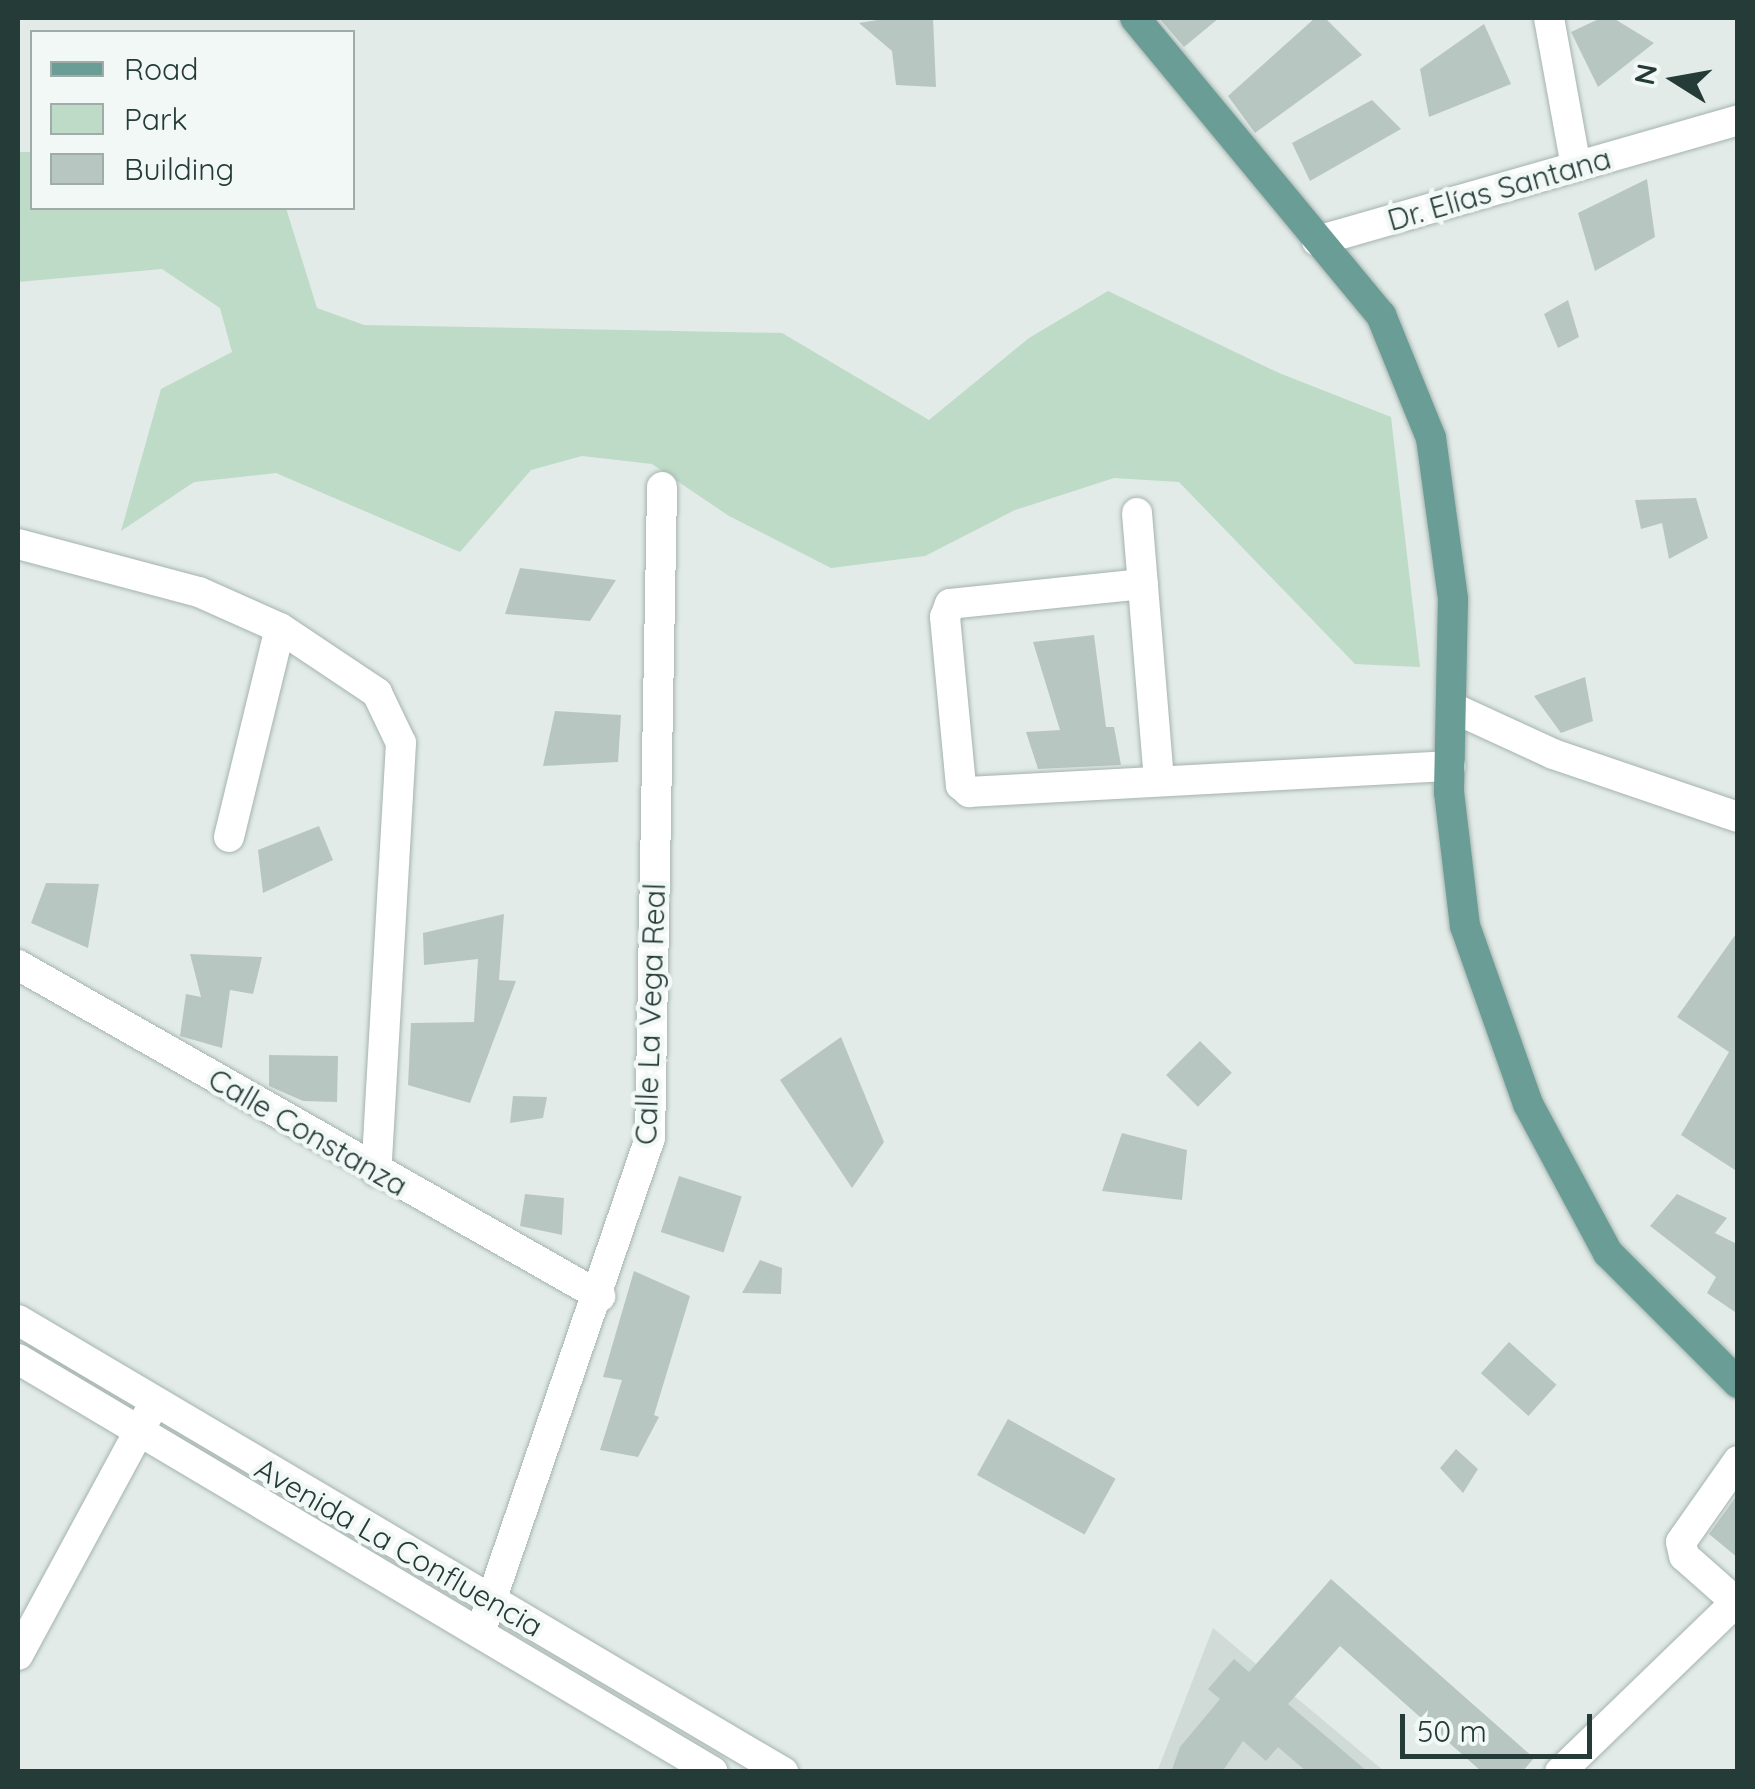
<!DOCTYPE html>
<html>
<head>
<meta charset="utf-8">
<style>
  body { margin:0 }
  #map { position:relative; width:1755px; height:1789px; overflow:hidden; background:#e2ebe8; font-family:Quicksand,sans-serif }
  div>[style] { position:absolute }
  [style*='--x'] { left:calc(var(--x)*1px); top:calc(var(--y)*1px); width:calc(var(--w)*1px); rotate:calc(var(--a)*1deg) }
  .built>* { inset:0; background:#d0dbd7 }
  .green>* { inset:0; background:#bddbc7 }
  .building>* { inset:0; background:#b8c6c1; transform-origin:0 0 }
  .roads { filter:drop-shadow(0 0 2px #a5b3af) drop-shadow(0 0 2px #a5b3af) }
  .minor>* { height:30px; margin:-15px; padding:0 15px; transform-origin:15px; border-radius:15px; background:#fff }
  .major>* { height:30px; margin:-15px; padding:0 15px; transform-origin:15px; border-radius:15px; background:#6a9d95 }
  span { translate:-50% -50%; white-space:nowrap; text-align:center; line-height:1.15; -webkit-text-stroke:9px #f2f8f6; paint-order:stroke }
  .street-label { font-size:30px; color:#243b37 }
  .frame { position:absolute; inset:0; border:20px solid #243b37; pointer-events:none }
  .legend { position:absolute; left:30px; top:30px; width:325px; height:180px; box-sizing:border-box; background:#f2f8f6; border:2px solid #a0acaa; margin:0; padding:12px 18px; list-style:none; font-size:30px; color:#243b37 }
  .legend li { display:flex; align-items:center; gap:20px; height:50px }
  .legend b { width:50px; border:2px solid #a0acaa }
  .north { position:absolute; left:1625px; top:30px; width:100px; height:100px; -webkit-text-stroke:8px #f2f8f6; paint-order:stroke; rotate:281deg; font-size:28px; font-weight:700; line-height:40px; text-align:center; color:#243b37 }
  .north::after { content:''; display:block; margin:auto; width:35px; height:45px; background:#243b37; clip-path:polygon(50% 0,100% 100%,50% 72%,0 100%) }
  .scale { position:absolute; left:1400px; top:1714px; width:192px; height:45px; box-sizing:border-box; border:5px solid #243b37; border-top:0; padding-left:12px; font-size:30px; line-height:35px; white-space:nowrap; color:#243b37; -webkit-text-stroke:8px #f2f8f6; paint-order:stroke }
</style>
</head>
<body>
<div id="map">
  <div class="built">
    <i style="clip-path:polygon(1213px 1628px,1384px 1771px,1157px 1772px)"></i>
  </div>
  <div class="green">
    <i style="clip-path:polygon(18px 152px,32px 152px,32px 208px,286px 208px,317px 308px,364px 325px,782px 333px,929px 420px,1029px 338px,1108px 291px,1279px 373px,1391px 417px,1420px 667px,1355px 664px,1179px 482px,1114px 478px,1015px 510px,925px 556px,831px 568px,729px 516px,652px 464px,582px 456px,531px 470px,460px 552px,276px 473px,194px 482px,121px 531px,161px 389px,232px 352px,220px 308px,162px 269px,18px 282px)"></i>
  </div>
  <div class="building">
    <i style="clip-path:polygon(890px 18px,933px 18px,936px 87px,896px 85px,892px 51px,859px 23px)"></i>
    <i style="clip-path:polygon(1159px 18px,1219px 18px,1184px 47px)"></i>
    <i style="clip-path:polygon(1315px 18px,1325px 18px,1362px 55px,1255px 133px,1228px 96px)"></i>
    <i style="clip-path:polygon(1601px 18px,1613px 18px,1654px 43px,1598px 87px,1571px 32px)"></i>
    <i style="clip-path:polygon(1484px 24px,1511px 84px,1429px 117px,1420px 69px)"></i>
    <i style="clip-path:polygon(1372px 100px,1401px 129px,1310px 181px,1292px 143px)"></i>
    <i style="clip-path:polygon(1647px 179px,1655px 237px,1595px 271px,1578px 213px)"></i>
    <i style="clip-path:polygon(1568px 300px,1579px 337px,1558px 348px,1544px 314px)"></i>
    <i style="clip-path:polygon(1696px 498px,1708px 538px,1669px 559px,1662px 523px,1641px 529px,1635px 500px)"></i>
    <i style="clip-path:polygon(520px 568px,616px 580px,590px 621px,505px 614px)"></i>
    <i style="clip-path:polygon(1094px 635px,1106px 727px,1114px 727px,1121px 765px,1038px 769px,1026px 732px,1060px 730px,1033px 642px)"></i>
    <i style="clip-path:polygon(1585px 677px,1593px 721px,1561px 733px,1534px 696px)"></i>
    <i style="clip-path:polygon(555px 711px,621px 715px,618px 762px,543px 766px)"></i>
    <i style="clip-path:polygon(319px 826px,333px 860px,263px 893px,258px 850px)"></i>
    <i style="clip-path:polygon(46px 883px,99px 884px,88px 948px,31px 923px)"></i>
    <i style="clip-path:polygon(504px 914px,499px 980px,516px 981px,470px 1103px,408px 1085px,411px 1023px,474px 1022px,478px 959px,424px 965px,423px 933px)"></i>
    <i style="clip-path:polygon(1738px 931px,1738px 1172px,1681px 1135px,1729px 1052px,1677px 1017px)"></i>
    <i style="clip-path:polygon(190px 954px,262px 957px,253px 994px,230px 990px,222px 1048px,180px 1036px,186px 994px,201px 997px)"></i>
    <i style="clip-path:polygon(841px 1037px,884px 1142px,852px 1188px,780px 1080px)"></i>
    <i style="left:1200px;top:1041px;width:45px;height:48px;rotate:45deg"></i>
    <i style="clip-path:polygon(269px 1055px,338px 1056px,337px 1102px,303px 1101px,269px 1086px)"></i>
    <i style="clip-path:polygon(513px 1096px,547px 1097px,543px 1118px,510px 1123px)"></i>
    <i style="clip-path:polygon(1122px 1133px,1187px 1150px,1182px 1200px,1102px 1191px)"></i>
    <i style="left:679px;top:1176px;width:66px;height:59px;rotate:18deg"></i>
    <i style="clip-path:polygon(525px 1194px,564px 1198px,562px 1235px,520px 1226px)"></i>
    <i style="clip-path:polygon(1677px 1194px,1727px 1218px,1715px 1233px,1735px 1243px,1738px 1239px,1738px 1314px,1707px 1293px,1716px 1277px,1650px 1226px)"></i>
    <i style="clip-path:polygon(760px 1260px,782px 1268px,781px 1294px,742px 1293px)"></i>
    <i style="clip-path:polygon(634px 1271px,690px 1296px,654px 1415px,659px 1417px,638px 1457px,600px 1450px,622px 1380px,603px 1377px)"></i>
    <i style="left:1509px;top:1342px;width:64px;height:42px;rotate:42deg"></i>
    <i style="left:1008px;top:1419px;width:123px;height:64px;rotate:29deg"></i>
    <i style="clip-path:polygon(1456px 1449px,1478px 1469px,1463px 1493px,1440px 1468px)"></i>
    <i style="clip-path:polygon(1738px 1494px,1738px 1558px,1709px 1534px)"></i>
    <i style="clip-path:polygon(1331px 1579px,1534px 1758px,1522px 1772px,1482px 1772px,1340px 1646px,1288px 1704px,1368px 1772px,1307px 1772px,1278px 1747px,1266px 1761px,1243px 1741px,1222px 1772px,1171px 1772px,1180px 1747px,1220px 1699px,1208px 1689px,1234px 1659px,1249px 1672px)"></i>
  </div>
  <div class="roads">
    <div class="minor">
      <i style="--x:1549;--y:18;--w:151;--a:79.7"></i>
      <i style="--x:1317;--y:241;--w:438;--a:-16"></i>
      <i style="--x:1137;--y:513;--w:267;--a:85.3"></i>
      <i style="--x:18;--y:544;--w:187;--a:14.9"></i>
      <i style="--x:199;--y:592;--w:89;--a:24"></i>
      <i style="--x:280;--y:628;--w:117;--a:33.8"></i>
      <i style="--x:377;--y:693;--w:55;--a:64.4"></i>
      <i style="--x:401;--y:743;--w:429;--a:93.3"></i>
      <i style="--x:1143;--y:584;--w:194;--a:174.1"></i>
      <i style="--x:950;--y:604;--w:14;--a:111"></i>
      <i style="--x:945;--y:617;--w:169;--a:84.6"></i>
      <i style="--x:961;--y:785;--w:11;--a:41"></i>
      <i style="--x:969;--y:792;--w:482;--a:-3.1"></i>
      <i style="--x:1453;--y:708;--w:110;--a:24.7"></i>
      <i style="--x:1553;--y:754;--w:195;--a:18.8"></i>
      <i style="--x:229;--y:837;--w:215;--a:-76.3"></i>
      <i style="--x:18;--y:965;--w:670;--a:29.63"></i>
      <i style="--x:18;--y:1320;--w:889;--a:30.58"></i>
      <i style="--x:18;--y:1359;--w:808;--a:30.72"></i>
      <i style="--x:1736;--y:1602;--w:69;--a:-138.5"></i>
      <i style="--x:1684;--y:1556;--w:14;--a:-102"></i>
      <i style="--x:1681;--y:1542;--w:99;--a:-54.9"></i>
      <i style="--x:480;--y:1633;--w:523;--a:-71.05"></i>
      <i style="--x:650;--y:1138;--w:651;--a:-88.94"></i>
      <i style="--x:18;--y:1655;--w:273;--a:-61.6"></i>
      <i style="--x:1560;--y:1772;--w:248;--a:-44"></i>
    </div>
    <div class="major">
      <i style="--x:1135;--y:18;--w:386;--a:50.4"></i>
      <i style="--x:1381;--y:315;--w:133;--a:67.9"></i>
      <i style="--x:1431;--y:438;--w:162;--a:82.2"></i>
      <i style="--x:1453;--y:599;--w:193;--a:91.2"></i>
      <i style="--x:1449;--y:792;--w:135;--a:83.2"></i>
      <i style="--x:1465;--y:926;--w:189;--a:70.5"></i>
      <i style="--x:1528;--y:1104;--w:169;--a:61.8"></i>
      <i style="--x:1608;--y:1253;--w:184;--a:45"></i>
    </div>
  </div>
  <div class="street-label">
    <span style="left:1499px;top:189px;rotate:-16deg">Dr. Elías Santana</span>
    <span style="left:650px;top:1014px;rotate:-88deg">Calle La Vega Real</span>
    <span style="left:308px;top:1132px;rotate:30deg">Calle Constanza</span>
    <span style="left:399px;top:1547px;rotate:30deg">Avenida La Confluencia</span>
  </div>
  <div class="frame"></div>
  <ul class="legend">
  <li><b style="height:12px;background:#6a9d95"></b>Road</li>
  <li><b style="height:28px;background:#bddbc7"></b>Park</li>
  <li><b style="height:28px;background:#b8c6c1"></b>Building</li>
  </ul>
  <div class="north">N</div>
  <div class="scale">50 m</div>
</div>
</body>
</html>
